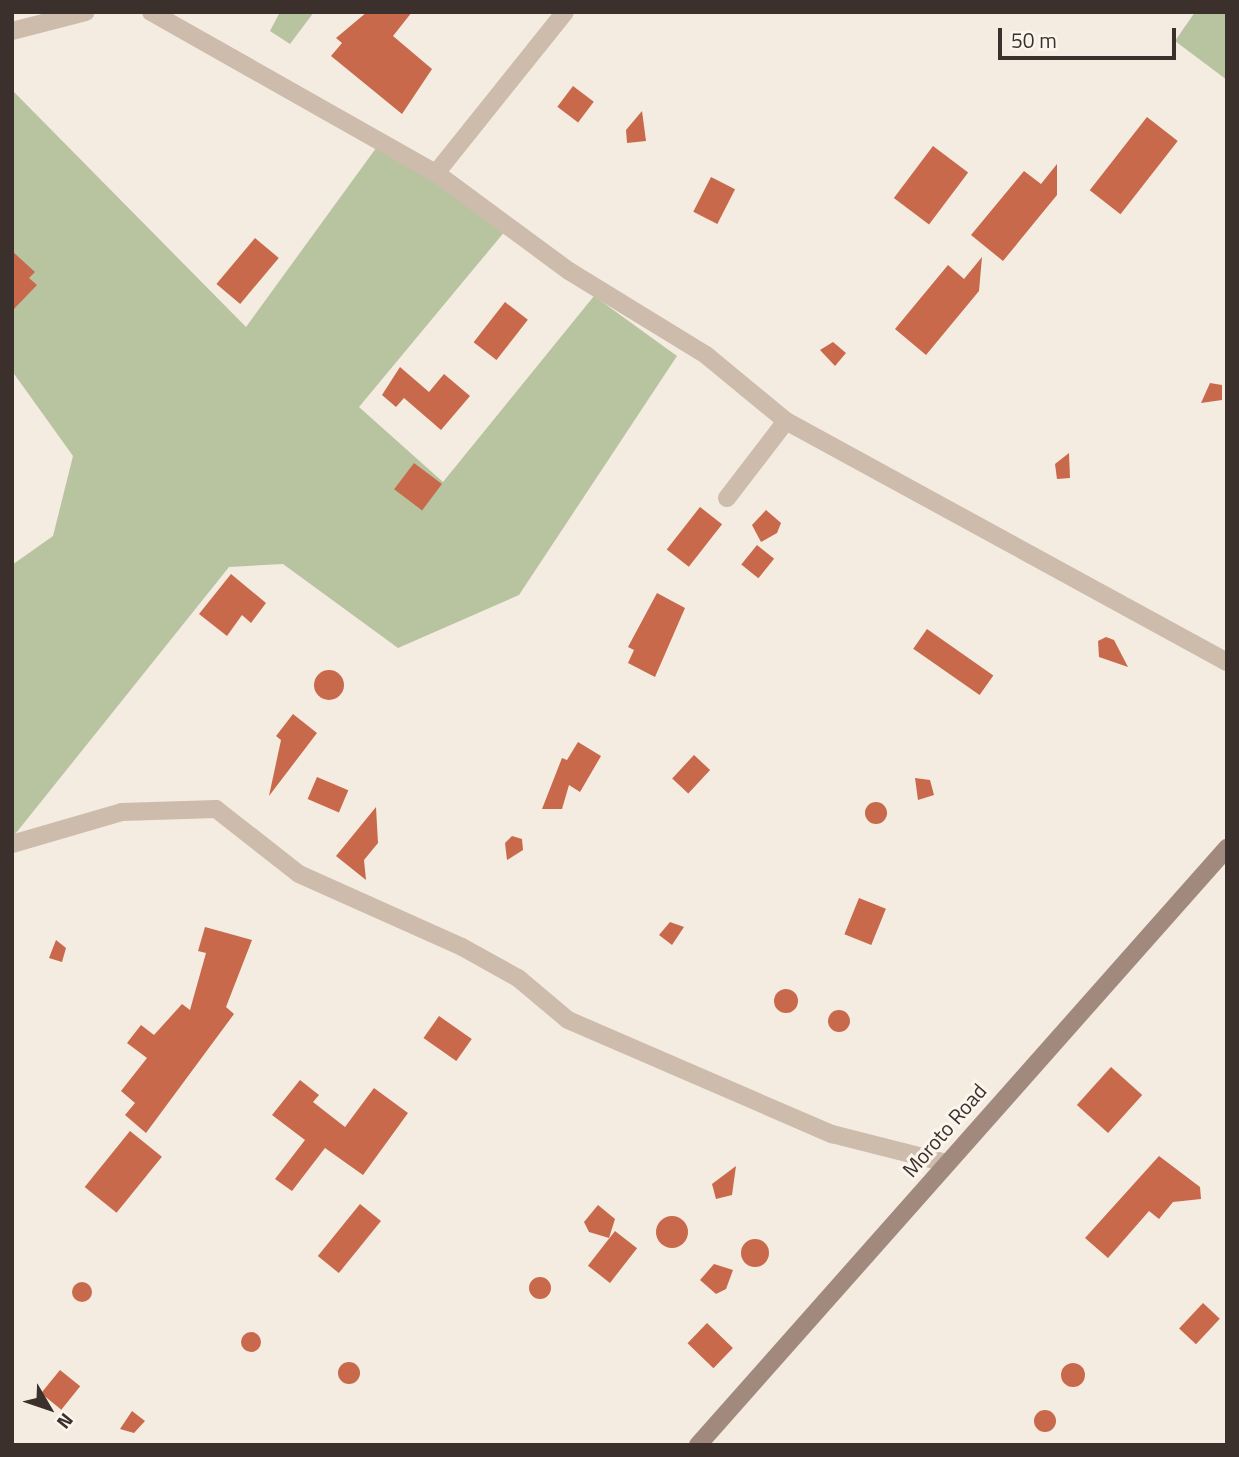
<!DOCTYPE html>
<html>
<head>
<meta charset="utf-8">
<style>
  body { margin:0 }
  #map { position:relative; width:1239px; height:1457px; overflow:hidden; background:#f4ebe1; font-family:"Titillium Web",sans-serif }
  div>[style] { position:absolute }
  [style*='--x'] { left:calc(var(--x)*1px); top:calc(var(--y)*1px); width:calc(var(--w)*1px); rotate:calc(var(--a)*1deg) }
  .green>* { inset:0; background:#b8c4a0 }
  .building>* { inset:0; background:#c8694b; transform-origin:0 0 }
  .round { border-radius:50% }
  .minor>* { height:18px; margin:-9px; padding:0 9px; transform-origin:9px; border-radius:9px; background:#cdbbac }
  .secondary>* { height:18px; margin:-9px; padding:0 9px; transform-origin:9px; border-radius:9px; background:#a18a7d }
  span { translate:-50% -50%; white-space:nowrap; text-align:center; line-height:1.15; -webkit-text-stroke:6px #fbf5ee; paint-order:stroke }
  .street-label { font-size:21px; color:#3b302b }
  .frame { position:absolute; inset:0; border:14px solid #3b302b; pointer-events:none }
  .north { position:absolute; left:14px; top:1373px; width:70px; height:70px; -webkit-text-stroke:5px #fbf5ee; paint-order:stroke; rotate:129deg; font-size:19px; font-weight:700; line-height:28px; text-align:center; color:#3b302b }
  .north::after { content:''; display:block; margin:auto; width:24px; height:32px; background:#3b302b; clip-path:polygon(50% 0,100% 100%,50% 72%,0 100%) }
  .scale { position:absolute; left:998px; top:28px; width:178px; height:32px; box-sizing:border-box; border:4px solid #3b302b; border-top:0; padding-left:9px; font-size:21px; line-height:24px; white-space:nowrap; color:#3b302b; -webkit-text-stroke:5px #fbf5ee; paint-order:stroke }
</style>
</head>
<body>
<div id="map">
  <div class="green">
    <i style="clip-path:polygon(280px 12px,314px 12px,290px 44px,270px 31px)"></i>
    <i style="clip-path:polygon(1195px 12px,1227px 12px,1227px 80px,1175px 41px)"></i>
    <i style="clip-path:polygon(12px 90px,246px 327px,379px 144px,506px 230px,359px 407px,443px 482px,594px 296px,677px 356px,519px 595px,398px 648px,283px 564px,229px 567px,12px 838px,12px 565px,53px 536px,73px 456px,12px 371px)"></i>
  </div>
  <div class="building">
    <i style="clip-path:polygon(367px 12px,412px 12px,393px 36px,432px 69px,402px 114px,331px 56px,342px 43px,336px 38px)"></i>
    <i style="left:573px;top:86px;width:26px;height:26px;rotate:37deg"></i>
    <i style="clip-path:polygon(642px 111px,646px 141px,627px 143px,626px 130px)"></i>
    <i style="left:1147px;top:117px;width:39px;height:93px;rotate:38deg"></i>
    <i style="left:933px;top:146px;width:44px;height:65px;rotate:37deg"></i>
    <i style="clip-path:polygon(1057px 164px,1057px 195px,1003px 261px,971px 235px,1024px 171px,1041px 184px)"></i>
    <i style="left:711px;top:177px;width:27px;height:39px;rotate:27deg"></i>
    <i style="left:255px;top:238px;width:31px;height:60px;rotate:40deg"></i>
    <i style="clip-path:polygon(12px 251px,35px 272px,29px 278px,37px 285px,12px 311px)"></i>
    <i style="clip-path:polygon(982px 257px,979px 291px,926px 355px,895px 329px,948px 265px,964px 279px)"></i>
    <i style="left:505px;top:302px;width:29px;height:51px;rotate:38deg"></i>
    <i style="clip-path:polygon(833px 342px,846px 353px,835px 366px,820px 350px)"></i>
    <i style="clip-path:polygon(400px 367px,429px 392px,444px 374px,470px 396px,441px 430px,404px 398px,396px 407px,382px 395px)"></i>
    <i style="clip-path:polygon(1210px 383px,1222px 385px,1222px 400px,1201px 403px)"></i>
    <i style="clip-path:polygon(1069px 453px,1070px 478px,1057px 479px,1055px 464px)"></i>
    <i style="left:414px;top:463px;width:35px;height:33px;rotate:37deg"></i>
    <i style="left:700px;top:507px;width:28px;height:54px;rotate:38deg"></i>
    <i style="clip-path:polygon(766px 510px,781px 523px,777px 533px,761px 542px,752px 525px)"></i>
    <i style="left:757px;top:545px;width:22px;height:25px;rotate:39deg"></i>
    <i style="clip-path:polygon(231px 574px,266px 603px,251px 623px,242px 615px,227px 636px,199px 614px)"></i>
    <i style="clip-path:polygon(657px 593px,685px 608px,655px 677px,628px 663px,634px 650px,628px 647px)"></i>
    <i style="left:927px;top:629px;width:81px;height:24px;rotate:35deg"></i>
    <i style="clip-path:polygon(1106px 637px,1114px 640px,1128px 667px,1099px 657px,1098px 641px)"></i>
    <i class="round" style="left:314px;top:670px;width:30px;height:30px"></i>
    <i style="clip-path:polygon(293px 714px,317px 733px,269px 796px,281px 740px,276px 736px)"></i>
    <i style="clip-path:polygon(578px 742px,601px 756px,580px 792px,569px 785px,562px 809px,542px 809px,562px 758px,567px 760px)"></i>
    <i style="left:694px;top:755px;width:22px;height:32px;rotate:43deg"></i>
    <i style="left:317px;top:777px;width:34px;height:24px;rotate:23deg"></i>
    <i style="clip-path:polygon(915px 778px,930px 780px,934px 795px,918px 800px)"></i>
    <i class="round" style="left:865px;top:802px;width:22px;height:22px"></i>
    <i style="clip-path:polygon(376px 807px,378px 843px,364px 860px,366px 880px,336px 856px)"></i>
    <i style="clip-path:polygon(512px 836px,522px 839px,523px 850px,507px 860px,505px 843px)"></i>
    <i style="left:859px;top:898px;width:29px;height:39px;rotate:22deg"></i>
    <i style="clip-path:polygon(670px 922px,684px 927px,672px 945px,659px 935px)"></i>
    <i style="clip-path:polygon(205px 927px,252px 940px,226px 1007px,234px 1014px,146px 1133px,125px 1115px,135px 1103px,121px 1091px,147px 1058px,127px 1043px,141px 1025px,154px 1035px,182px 1004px,190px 1010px,206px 953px,198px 951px)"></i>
    <i style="clip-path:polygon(56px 940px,66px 948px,62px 962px,49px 958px)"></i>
    <i class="round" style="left:774px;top:989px;width:24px;height:24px"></i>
    <i class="round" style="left:828px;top:1010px;width:22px;height:22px"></i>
    <i style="left:439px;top:1016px;width:40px;height:27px;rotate:35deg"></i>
    <i style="left:1111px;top:1067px;width:42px;height:51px;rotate:42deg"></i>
    <i style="clip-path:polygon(300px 1080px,319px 1095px,313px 1102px,345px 1127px,374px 1088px,408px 1113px,363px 1175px,325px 1148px,292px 1191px,275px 1179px,305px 1140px,272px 1115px)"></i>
    <i style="left:130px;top:1131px;width:41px;height:72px;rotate:39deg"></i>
    <i style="clip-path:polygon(1159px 1156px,1200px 1187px,1201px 1199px,1173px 1202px,1159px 1219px,1149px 1211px,1108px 1258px,1085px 1238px)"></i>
    <i style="clip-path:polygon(736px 1166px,732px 1195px,716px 1199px,712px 1184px)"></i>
    <i style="left:360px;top:1204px;width:27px;height:67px;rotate:39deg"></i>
    <i style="clip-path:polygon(598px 1205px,615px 1219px,609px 1238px,589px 1232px,584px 1222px)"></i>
    <i class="round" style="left:656px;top:1216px;width:32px;height:32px"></i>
    <i style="left:615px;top:1231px;width:28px;height:44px;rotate:38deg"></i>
    <i class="round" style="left:741px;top:1239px;width:28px;height:28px"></i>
    <i style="clip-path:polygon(714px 1264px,733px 1270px,726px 1289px,716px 1294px,700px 1280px)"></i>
    <i class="round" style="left:529px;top:1277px;width:22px;height:22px"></i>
    <i class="round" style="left:72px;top:1282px;width:20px;height:20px"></i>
    <i style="left:1203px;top:1303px;width:23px;height:35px;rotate:43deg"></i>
    <i style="left:707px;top:1323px;width:36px;height:28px;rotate:44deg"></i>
    <i class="round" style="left:241px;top:1332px;width:20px;height:20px"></i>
    <i class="round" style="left:338px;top:1362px;width:22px;height:22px"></i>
    <i class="round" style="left:1061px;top:1363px;width:24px;height:24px"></i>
    <i style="left:60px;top:1370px;width:26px;height:30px;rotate:39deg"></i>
    <i class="round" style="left:1034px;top:1410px;width:22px;height:22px"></i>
    <i style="clip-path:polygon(132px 1411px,145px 1421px,134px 1433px,120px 1429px)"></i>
  </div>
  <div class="minor">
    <i style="--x:151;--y:12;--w:327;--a:29.5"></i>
    <i style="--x:565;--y:12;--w:206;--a:128.7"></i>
    <i style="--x:436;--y:173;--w:165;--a:36.4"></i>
    <i style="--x:569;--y:271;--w:161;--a:31.5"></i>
    <i style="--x:706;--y:355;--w:104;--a:39.5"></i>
    <i style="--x:786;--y:421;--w:503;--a:28.66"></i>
    <i style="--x:12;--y:31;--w:76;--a:-14.4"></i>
    <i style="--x:727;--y:498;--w:97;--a:-52.5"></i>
    <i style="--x:12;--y:844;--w:115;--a:-16.2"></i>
    <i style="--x:122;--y:812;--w:94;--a:-1.8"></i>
    <i style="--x:216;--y:809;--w:105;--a:38.1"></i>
    <i style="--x:299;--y:874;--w:179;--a:24.1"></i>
    <i style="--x:462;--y:947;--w:64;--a:29"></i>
    <i style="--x:518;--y:978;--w:65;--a:40"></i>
    <i style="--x:568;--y:1020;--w:288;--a:23.4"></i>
    <i style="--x:832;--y:1134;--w:119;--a:14.2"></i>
  </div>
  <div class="secondary">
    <i style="--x:698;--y:1445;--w:798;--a:-48.46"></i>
  </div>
  <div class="street-label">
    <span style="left:944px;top:1130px;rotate:-49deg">Moroto Road</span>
  </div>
  <div class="frame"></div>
  <div class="north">N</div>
  <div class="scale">50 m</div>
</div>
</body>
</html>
